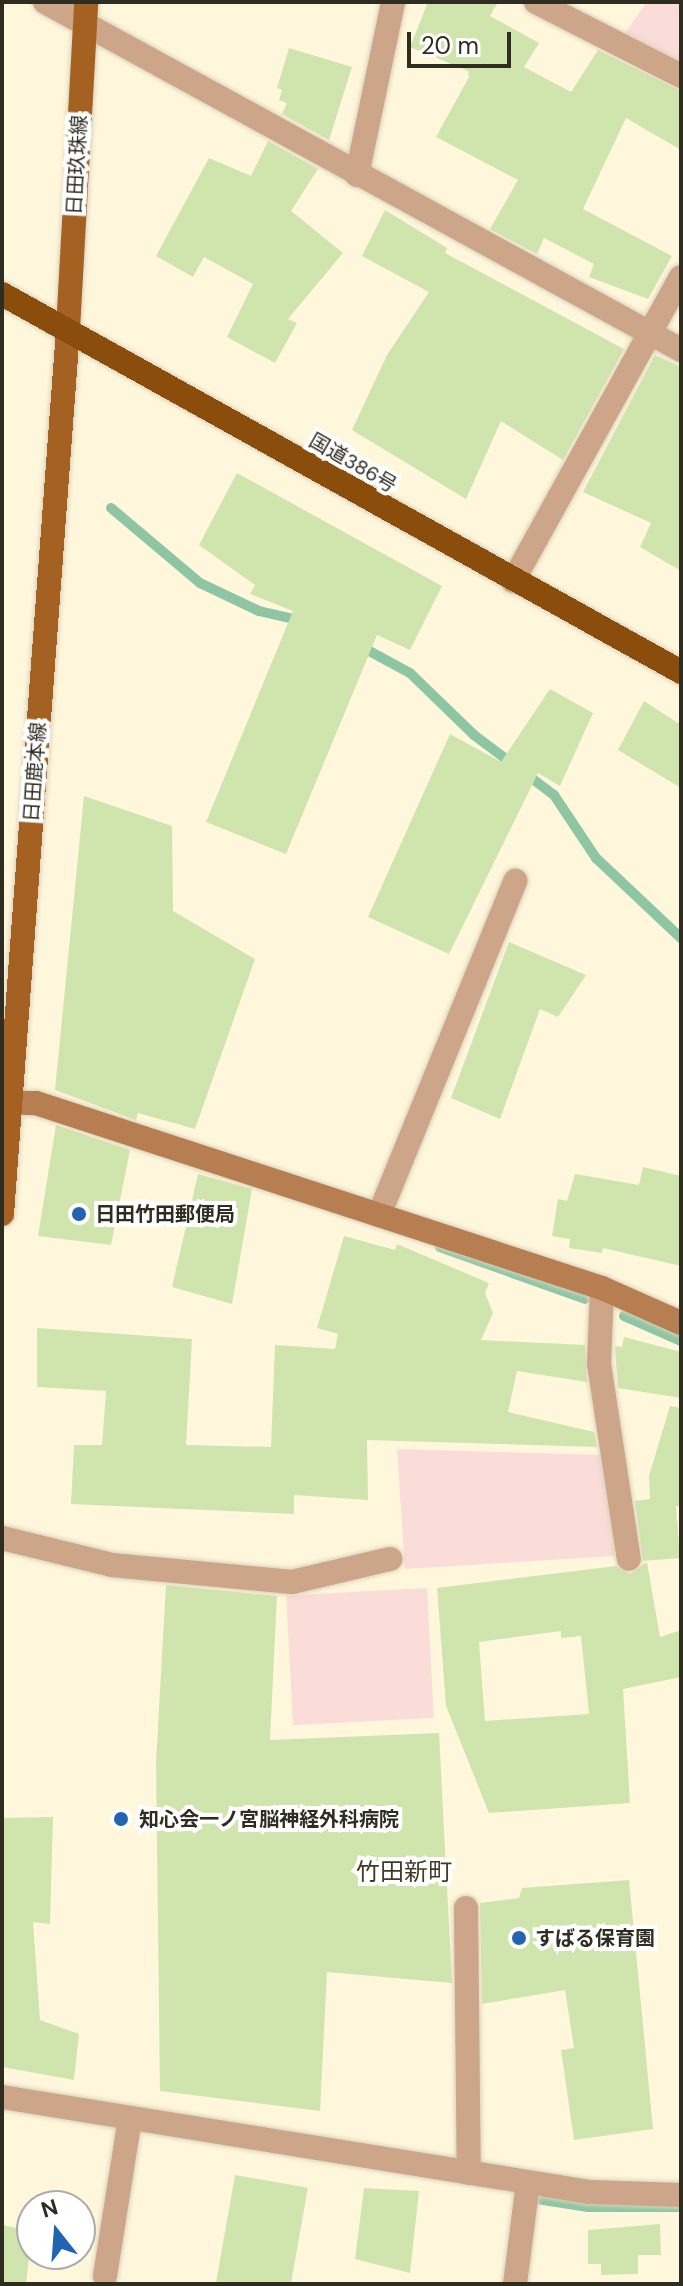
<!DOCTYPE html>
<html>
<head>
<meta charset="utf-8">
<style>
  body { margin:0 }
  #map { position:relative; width:683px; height:2286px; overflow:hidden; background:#fff7dc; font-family:"DM Sans","Noto Sans JP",sans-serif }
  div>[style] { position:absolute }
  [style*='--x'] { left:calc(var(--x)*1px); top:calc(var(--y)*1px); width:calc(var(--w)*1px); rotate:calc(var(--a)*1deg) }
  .green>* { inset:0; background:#fadcd8; transform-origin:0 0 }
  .stream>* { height:10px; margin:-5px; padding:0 5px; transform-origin:5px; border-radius:5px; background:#8ec6a4 }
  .building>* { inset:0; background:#d0e5ae; transform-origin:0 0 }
  .roads { filter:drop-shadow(0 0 2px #dad2bb) drop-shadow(0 0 2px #dad2bb) }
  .street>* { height:24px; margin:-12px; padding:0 12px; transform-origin:12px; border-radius:12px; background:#cda689 }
  .secondary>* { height:24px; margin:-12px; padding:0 12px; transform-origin:12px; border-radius:12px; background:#b67e51 }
  .primary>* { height:24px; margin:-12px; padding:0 12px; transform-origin:12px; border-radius:12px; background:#a46121 }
  .highway>* { height:24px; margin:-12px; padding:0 12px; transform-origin:12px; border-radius:12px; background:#8a4d0c }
  .dots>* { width:22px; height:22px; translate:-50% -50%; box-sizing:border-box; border:4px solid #fff; border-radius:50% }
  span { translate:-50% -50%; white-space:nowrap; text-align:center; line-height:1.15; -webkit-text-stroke:8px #fff; paint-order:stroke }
  .street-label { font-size:20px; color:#2f2c22 }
  .poi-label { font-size:20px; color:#2f2c22; font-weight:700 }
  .left { translate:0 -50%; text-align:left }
  .quarter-label { font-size:24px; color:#413a25 }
  .frame { position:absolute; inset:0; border:4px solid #2f2c22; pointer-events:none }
  .north { position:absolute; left:16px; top:2190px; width:80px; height:80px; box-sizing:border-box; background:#fff; border:2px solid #acaba7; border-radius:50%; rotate:343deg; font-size:22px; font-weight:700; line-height:32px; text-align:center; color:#2f2c22 }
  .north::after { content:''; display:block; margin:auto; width:28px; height:36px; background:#2263b4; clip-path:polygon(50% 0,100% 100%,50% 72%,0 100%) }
  .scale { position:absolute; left:407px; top:32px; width:104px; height:36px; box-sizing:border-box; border:4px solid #2f2c22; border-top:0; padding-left:10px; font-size:24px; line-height:28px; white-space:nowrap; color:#2f2c22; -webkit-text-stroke:6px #fff; paint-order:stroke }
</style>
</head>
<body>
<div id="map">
  <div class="green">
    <i style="clip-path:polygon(647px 2px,681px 2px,681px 66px,622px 37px)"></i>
    <i style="clip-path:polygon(397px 1449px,607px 1455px,615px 1556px,405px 1569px)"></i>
    <i style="left:427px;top:1588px;width:130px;height:141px;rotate:87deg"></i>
  </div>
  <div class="stream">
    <i style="--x:111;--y:508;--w:116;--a:40.1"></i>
    <i style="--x:200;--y:583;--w:65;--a:25.4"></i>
    <i style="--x:259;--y:611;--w:44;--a:13.1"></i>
    <i style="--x:360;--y:646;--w:57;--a:28.4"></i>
    <i style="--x:410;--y:673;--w:89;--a:44.1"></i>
    <i style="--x:474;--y:735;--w:100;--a:36.9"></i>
    <i style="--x:554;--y:795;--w:76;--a:56.3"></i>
    <i style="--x:596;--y:858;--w:117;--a:43.3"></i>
    <i style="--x:440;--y:1247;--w:154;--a:19.7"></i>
    <i style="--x:624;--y:1316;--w:62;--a:23.7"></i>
    <i style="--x:537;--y:2199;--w:52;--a:8.9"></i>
    <i style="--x:588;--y:2207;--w:93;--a:0"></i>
  </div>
  <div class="building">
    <i style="clip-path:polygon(428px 2px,498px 2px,490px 16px,539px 43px,524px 67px,571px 92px,598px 50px,681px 91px,681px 150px,626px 118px,583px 209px,672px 256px,648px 299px,589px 277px,594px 264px,544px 238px,537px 254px,490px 229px,518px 180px,436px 137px,469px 77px,468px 71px,410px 47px)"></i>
    <i style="clip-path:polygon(289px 48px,352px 67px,329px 140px,282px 114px,287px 103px,279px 100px,282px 90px,277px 88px)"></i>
    <i style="clip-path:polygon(268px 141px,318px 169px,291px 211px,343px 253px,288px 319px,297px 323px,275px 363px,227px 337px,253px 284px,204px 257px,193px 277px,156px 256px,209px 158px,251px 176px)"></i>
    <i style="clip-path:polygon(385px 210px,447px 248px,445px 253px,624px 349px,563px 460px,501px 421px,466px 499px,352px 430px,387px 355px,429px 292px,362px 256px)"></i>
    <i style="clip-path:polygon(655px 355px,681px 367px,681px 571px,640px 547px,651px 523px,583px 492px)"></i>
    <i style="clip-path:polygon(237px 473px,442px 586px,410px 650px,377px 635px,286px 854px,206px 822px,293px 611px,250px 594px,255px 585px,199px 545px)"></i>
    <i style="clip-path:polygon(550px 689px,593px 713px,560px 786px,538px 773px,449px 954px,368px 917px,450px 734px,501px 762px)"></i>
    <i style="clip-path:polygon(644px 701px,681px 725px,681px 788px,618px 750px)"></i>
    <i style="clip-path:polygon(84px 796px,172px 826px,173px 911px,255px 959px,195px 1129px,138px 1113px,136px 1120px,55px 1090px)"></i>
    <i style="clip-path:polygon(509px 942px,586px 975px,558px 1017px,540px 1009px,500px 1119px,451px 1098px)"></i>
    <i style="clip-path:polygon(56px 1125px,130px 1150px,111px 1245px,38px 1236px)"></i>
    <i style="clip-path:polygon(643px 1167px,681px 1176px,681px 1266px,603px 1248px,602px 1253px,569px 1248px,570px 1239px,552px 1236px,558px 1199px,567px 1201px,575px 1174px,639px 1185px)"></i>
    <i style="clip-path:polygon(198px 1174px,252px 1189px,232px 1304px,172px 1287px)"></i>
    <i style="clip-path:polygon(344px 1236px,395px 1250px,397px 1244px,489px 1283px,485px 1293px,493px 1313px,481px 1340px,585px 1345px,587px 1382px,517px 1371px,508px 1412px,594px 1432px,597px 1447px,367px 1440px,368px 1500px,294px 1495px,294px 1514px,71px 1504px,74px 1445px,102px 1445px,106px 1391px,37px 1387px,37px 1328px,192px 1339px,186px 1445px,271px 1447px,275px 1345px,335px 1349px,338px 1334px,317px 1328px)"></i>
    <i style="clip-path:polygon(624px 1337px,681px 1352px,681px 1398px,618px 1388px,615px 1346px,622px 1347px)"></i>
    <i style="clip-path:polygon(670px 1406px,681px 1408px,681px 1506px,676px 1506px,680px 1558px,643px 1561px,635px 1501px,650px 1499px,649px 1476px)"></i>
    <i style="clip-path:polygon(evenodd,647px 1562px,660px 1637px,681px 1630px,681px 1677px,623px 1689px,630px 1803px,489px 1813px,446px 1706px,437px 1588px,616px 1566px,630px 1574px,647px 1562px,561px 1631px,561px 1638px,581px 1636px,589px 1714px,485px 1721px,479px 1642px,561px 1631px)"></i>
    <i style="clip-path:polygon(166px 1585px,277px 1596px,270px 1740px,439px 1733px,452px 1983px,327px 1972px,320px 2111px,160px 2091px,156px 1762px)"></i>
    <i style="clip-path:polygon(53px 1817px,50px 1924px,33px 1922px,40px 2020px,79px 2034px,74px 2080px,2px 2067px,2px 1818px)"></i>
    <i style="clip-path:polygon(629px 1880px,653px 2129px,574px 2140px,561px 2050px,574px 2048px,565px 1990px,482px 2004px,480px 1903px,519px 1898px,522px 1888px)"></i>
    <i style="left:235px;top:2175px;width:74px;height:110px;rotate:10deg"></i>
    <i style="clip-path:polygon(364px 2188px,419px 2191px,410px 2273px,355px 2259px)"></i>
    <i style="clip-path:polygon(660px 2224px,661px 2255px,638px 2255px,638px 2274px,601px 2275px,601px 2264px,588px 2264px,588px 2230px)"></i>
    <i style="clip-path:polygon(2px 2225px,32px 2231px,26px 2284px,2px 2284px)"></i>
  </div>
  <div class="roads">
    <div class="street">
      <i style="--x:45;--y:2;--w:725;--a:28.69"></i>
      <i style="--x:536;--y:2;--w:163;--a:27"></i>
      <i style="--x:357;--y:175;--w:177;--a:-78.2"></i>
      <i style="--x:513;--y:581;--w:347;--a:-61.1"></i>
      <i style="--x:379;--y:1215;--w:361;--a:-67.8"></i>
      <i style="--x:602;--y:1288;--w:76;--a:92.3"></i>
      <i style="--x:599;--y:1364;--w:197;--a:81.3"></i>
      <i style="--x:2;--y:1538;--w:113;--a:13.8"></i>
      <i style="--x:112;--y:1565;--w:181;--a:5.4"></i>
      <i style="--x:292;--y:1582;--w:101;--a:-13.2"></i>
      <i style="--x:466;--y:1908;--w:265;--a:89.4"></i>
      <i style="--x:2;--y:2097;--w:596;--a:9.18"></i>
      <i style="--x:590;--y:2192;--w:91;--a:1.9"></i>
      <i style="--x:105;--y:2276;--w:160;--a:-81"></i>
      <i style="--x:515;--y:2284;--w:102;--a:-82.7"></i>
    </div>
    <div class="secondary">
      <i style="--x:2;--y:1102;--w:34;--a:2"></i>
      <i style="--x:36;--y:1103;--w:595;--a:18.1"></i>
      <i style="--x:602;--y:1288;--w:86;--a:23.9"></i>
    </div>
    <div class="primary">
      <i style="--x:2;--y:1214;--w:887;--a:-85.73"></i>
      <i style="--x:68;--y:329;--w:327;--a:-86.8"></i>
    </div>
    <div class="highway">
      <i style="--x:2;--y:294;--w:777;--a:29.1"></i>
    </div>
  </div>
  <div class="dots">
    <i style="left:79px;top:1214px;background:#2263b4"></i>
    <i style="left:121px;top:1819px;background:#2263b4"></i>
    <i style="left:519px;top:1938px;background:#2263b4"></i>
  </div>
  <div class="street-label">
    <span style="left:77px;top:165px;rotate:-87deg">日田玖珠線</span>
    <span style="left:353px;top:463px;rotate:30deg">国道386号</span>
    <span style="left:35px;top:772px;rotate:-86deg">日田鹿本線</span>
  </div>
  <div class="poi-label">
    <span class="left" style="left:95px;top:1214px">日田竹田郵便局</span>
    <span class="left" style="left:139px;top:1819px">知心会一ノ宮脳神経外科病院</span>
    <span class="left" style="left:535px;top:1938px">すばる保育園</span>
  </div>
  <div class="quarter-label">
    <span style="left:404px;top:1872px">竹田新町</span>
  </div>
  <div class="frame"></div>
  <div class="north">N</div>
  <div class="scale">20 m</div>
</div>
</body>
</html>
